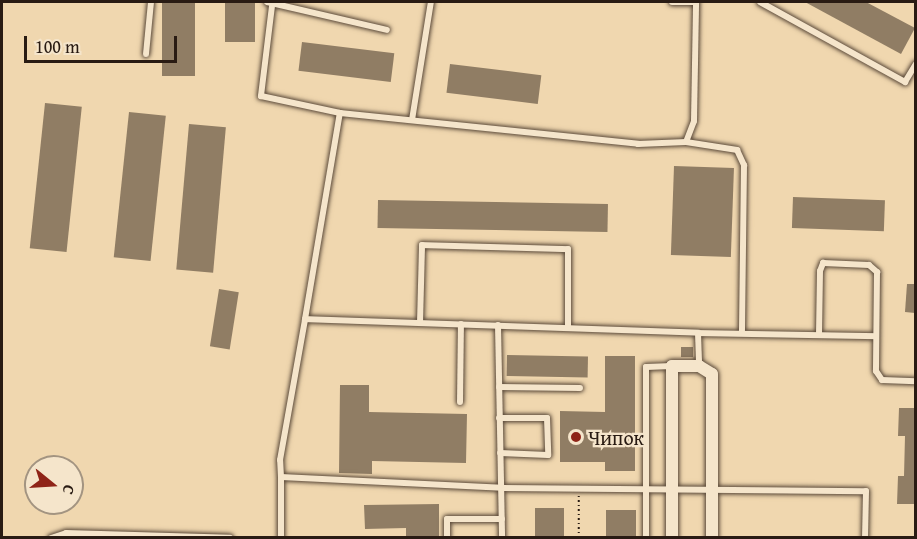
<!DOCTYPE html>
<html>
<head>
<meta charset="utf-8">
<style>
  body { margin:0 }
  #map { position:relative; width:917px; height:539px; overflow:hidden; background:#f0d7af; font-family:"Gentium Book Plus",serif }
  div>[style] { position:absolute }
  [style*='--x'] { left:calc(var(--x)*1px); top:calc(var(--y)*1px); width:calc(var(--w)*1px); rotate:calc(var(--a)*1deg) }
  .building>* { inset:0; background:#907d64; transform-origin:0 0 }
  .path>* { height:1.5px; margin-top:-0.75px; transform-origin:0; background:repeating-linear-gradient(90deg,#291b13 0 1.5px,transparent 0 4.5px) }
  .roads { filter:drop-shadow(0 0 2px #5b4a3a) drop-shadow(0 0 2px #5b4a3a) }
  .service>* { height:6px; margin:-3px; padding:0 3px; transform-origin:3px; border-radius:3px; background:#f5e5cb }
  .minor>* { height:12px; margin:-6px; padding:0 6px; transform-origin:6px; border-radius:6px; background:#f5e5cb }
  .dots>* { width:16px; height:16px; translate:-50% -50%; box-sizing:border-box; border:3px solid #f5e5cb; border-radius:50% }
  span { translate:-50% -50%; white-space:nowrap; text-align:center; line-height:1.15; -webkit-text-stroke:4.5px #f5e5cb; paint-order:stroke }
  .poi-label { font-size:20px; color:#291b13 }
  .left { translate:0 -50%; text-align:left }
  .frame { position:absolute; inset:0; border:3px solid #291b13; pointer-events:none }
  .north { position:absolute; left:24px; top:455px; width:60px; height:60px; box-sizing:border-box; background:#f5e5cb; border:2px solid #a39481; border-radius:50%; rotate:108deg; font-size:16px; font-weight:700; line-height:24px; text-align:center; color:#291b13 }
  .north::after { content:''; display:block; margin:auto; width:21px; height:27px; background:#8f2418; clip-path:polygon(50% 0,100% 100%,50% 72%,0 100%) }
  .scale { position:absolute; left:24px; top:36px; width:153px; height:27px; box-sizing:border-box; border:3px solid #291b13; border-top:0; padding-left:8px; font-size:18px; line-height:21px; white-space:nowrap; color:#291b13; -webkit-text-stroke:4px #f5e5cb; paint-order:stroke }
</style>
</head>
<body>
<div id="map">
  <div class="building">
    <i style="left:162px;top:2px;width:33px;height:74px"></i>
    <i style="left:225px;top:2px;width:30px;height:40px"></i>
    <i style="clip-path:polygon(805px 2px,866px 2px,915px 28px,901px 54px)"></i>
    <i style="left:302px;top:42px;width:93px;height:29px;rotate:7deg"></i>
    <i style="left:450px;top:64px;width:92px;height:29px;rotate:7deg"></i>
    <i style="left:45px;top:103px;width:37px;height:146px;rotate:6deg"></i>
    <i style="left:129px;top:112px;width:37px;height:146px;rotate:6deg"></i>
    <i style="left:189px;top:124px;width:37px;height:146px;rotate:5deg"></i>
    <i style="left:674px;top:166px;width:60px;height:89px;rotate:2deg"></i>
    <i style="left:793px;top:197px;width:92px;height:31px;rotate:2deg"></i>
    <i style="left:378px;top:200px;width:230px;height:28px;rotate:1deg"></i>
    <i style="clip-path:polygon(907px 284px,915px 284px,915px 313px,905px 312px)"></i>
    <i style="left:219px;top:289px;width:20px;height:58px;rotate:9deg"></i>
    <i style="left:681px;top:347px;width:12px;height:10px"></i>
    <i style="left:507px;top:355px;width:81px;height:21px;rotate:1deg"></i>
    <i style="clip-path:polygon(605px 356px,635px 356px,635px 471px,605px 471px,605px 462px,560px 462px,560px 411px,605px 412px)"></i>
    <i style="clip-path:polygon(340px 385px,369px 385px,369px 412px,467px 414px,466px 463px,372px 461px,372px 474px,339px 473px)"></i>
    <i style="clip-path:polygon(899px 408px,915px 408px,915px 504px,897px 504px,898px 476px,904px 476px,905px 436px,898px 436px)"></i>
    <i style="clip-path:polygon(439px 504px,439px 537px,406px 537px,406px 528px,365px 529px,364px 505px)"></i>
    <i style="left:535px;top:508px;width:29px;height:29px"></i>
    <i style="left:606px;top:510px;width:30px;height:27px"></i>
  </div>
  <div class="path">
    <i style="--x:579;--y:496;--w:42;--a:90"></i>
  </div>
  <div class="roads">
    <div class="service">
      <i style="--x:267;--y:2;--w:123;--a:13.1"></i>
      <i style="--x:672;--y:2;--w:24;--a:0"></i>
      <i style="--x:760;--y:2;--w:166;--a:28.9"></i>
      <i style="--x:905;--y:82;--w:21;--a:-59"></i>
      <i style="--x:272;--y:6;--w:91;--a:97"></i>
      <i style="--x:261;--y:96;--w:81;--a:12.1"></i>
      <i style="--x:146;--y:54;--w:52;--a:-84.5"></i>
      <i style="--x:412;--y:120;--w:120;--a:-80.9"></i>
      <i style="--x:686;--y:142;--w:52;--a:8.9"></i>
      <i style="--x:737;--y:150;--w:17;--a:65"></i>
      <i style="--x:744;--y:165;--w:167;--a:90.7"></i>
      <i style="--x:305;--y:319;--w:209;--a:-80.4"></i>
      <i style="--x:340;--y:113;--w:300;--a:5.9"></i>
      <i style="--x:638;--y:144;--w:48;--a:-2.4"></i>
      <i style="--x:686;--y:142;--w:22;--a:-69"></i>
      <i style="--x:694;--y:121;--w:119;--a:-89"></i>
      <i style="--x:420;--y:323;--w:78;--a:-88.5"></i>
      <i style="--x:422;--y:245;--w:146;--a:1.6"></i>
      <i style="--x:568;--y:249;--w:78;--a:90"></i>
      <i style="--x:498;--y:325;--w:213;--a:88.9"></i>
      <i style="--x:698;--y:333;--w:178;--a:1"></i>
      <i style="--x:819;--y:335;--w:64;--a:-89.1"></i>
      <i style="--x:820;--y:271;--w:9;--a:-69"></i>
      <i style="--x:823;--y:263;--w:46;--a:2.5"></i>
      <i style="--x:869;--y:265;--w:11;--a:41"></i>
      <i style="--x:877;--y:272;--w:99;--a:90.6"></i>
      <i style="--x:876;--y:371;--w:11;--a:56"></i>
      <i style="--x:882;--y:380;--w:34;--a:2"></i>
      <i style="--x:499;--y:387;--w:81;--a:0.7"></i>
      <i style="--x:460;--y:402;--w:78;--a:-89.3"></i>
      <i style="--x:499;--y:418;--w:48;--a:0"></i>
      <i style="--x:547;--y:418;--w:37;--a:88"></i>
      <i style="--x:548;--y:455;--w:48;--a:-177.6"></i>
      <i style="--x:281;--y:477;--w:17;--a:-93"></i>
      <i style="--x:280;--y:460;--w:143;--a:-79.9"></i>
      <i style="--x:305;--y:319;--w:393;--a:2"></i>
      <i style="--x:698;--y:333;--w:33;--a:88"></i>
      <i style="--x:51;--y:538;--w:16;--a:-18"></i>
      <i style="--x:66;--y:533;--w:164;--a:1.7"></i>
      <i style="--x:281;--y:538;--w:61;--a:-90"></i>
      <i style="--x:281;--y:477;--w:221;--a:2.8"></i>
      <i style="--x:502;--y:488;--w:364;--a:0.5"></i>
      <i style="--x:866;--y:491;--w:47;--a:91.2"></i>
      <i style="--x:447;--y:538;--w:19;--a:-90"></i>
      <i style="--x:447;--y:519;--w:55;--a:0"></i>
      <i style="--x:646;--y:538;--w:171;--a:-90"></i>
      <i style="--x:646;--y:367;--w:26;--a:-2"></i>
    </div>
    <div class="minor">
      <i style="--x:672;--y:538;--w:172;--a:-90"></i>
      <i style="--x:672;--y:366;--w:27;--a:0"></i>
      <i style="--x:699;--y:366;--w:15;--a:32"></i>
      <i style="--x:712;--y:374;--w:164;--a:90"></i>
    </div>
  </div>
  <div class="dots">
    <i style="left:576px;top:437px;background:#8f2418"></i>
  </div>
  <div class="poi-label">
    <span class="left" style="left:588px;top:437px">Чипок</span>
  </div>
  <div class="frame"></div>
  <div class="north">С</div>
  <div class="scale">100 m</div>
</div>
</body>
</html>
